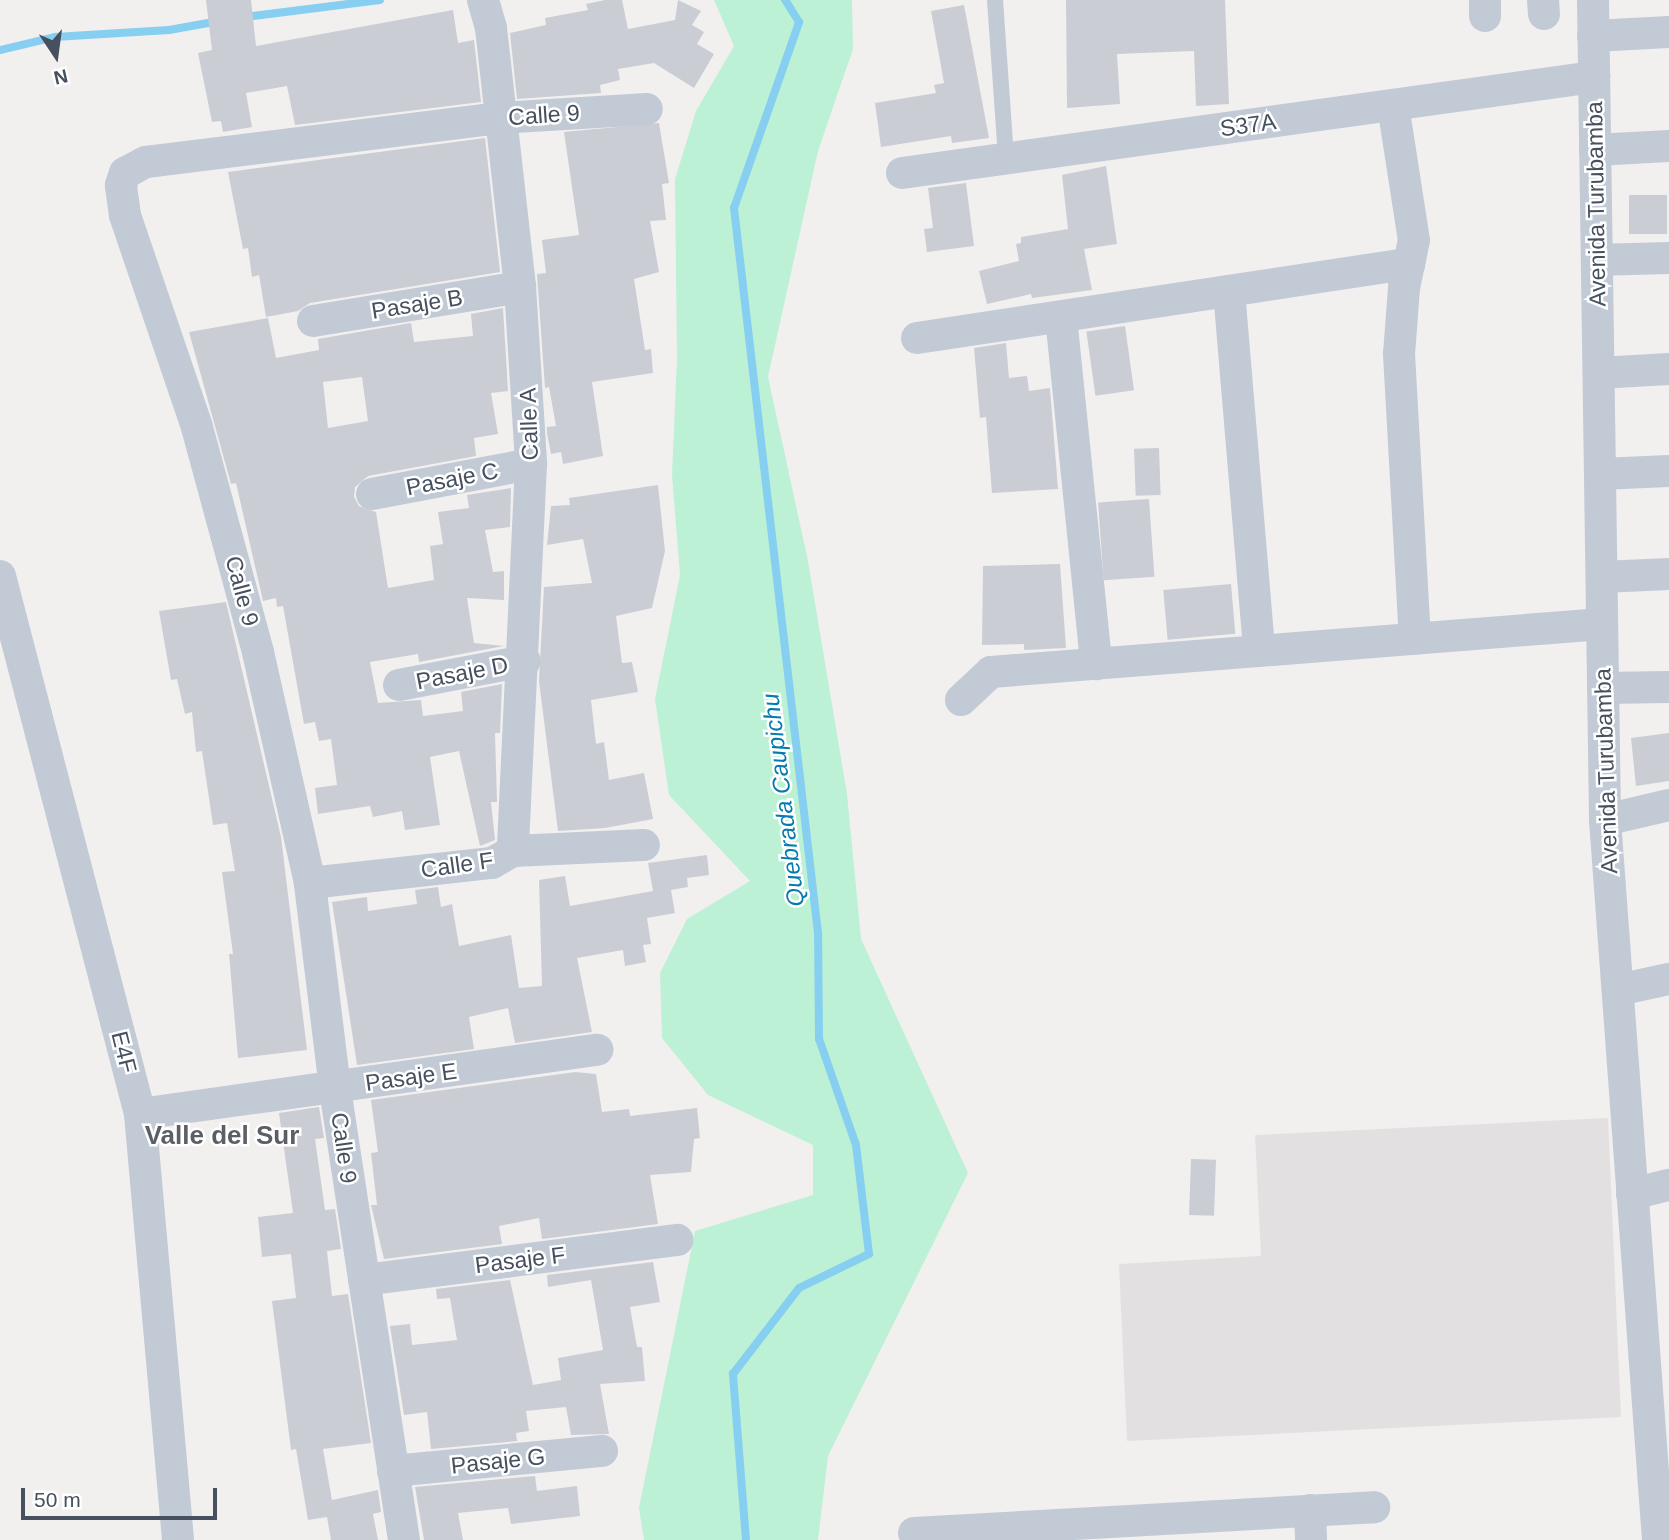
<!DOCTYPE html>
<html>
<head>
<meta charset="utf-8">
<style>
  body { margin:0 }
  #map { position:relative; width:1669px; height:1540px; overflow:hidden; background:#f2efef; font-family:Helvetica,sans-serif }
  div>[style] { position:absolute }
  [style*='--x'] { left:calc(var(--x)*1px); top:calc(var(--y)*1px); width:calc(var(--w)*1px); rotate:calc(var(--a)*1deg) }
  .education>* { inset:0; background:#e3e0e1 }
  .green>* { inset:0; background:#bcf1d6 }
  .stream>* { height:8px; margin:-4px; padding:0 4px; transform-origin:4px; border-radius:4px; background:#87cff0 }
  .building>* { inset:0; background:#cbcdd5; transform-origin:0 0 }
  .service>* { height:16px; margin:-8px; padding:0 8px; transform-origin:8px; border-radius:8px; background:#c2cad5 }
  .minor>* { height:32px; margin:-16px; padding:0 16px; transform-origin:16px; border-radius:16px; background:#c2cad5 }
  span { translate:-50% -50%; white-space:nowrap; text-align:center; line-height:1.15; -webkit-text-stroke:5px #fff; paint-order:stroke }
  .street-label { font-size:23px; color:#46505e }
  .water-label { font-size:24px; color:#067bb1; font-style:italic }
  .quarter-label { font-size:26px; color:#5b5e65; font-weight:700 }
  .north { position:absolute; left:21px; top:21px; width:70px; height:70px; -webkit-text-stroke:5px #fff; paint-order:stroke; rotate:167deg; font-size:19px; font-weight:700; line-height:28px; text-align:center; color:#46505e }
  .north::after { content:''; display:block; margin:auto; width:24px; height:32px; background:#46505e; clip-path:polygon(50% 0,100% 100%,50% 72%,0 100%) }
  .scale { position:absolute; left:21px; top:1488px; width:196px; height:32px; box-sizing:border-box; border:4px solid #46505e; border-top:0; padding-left:9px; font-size:21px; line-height:24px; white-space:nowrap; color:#46505e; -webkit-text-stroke:5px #fff; paint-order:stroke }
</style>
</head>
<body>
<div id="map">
  <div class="education">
    <i style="clip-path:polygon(1608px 1118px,1621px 1417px,1127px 1441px,1119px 1264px,1261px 1256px,1255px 1135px)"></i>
  </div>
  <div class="green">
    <i style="clip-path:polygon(714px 0,852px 0,853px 49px,818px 151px,768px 377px,808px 561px,847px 794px,861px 939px,968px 1173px,828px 1456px,818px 1540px,644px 1540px,639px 1508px,695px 1231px,813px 1195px,813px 1145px,708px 1095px,662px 1038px,660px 973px,687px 919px,750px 881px,669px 795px,655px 699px,680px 575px,672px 475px,677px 359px,675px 179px,696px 111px,734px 46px)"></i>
  </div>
  <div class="stream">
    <i style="--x:245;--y:17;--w:136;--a:-7.2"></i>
    <i style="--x:0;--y:50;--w:57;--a:-13.3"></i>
    <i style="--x:55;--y:37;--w:114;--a:-3.5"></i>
    <i style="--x:169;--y:30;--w:51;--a:-10.2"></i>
    <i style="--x:746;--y:1540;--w:167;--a:-94.5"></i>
    <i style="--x:733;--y:1374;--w:108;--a:-52.5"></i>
    <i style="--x:799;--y:1288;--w:78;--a:-25.9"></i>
    <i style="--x:869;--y:1254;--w:110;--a:-96.8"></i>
    <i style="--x:856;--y:1145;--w:112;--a:-109.2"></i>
    <i style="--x:819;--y:1039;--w:106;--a:-90.5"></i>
    <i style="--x:818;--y:933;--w:730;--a:-96.61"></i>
    <i style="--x:734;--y:208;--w:197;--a:-70.7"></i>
    <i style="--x:799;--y:22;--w:26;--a:-122"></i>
  </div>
  <div class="building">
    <i style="clip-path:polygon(206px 0,251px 0,256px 46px,453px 10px,458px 43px,474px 40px,481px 102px,295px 125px,287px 86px,246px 93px,252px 127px,223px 132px,221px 121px,212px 122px,198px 53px,212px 50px)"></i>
    <i style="clip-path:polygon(605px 0,622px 0,628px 29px,675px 20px,678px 0,701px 11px,692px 25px,704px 32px,697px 44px,714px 54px,694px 88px,654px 63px,618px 69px,620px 80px,600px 85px,601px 93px,517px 99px,510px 33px,546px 25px,545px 18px,588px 10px,586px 4px)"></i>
    <i style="clip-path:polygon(1066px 0,1225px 0,1229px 104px,1196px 106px,1194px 51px,1117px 54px,1120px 104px,1067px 108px)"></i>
    <i style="clip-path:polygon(964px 5px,989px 138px,952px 143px,951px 136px,881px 147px,875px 103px,936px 93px,934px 85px,944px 83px,931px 11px)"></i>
    <i style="clip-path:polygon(659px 123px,669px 183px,662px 184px,666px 220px,650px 221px,659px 272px,634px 279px,645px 350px,651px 349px,653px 373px,592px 382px,603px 456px,563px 464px,561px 452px,551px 454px,547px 433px,547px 427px,556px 426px,549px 387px,545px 388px,537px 274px,546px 273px,542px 240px,579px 235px,564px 132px)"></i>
    <i style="clip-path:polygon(485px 138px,500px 272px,310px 303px,298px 311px,266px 317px,259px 275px,252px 277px,248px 248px,243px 249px,228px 172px)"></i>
    <i style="clip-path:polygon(1106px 166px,1117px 244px,1084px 249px,1092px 290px,1032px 298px,1031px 294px,987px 304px,979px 271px,1019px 261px,1016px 244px,1021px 243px,1021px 237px,1068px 229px,1062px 175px)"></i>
    <i style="clip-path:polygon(966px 183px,974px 246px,927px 252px,924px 229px,933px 228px,928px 188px)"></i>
    <i style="left:1667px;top:195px;width:39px;height:38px;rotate:90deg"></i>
    <i style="clip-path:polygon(evenodd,503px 308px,508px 391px,491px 393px,498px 434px,474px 438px,476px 456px,368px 476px,355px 487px,354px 497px,359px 506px,376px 512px,388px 588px,434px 580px,430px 546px,443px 544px,438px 512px,469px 508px,467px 495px,511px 488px,510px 527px,485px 530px,493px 572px,504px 571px,504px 600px,467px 598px,474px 643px,504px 646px,419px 662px,418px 654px,370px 662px,378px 703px,421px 700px,423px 716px,463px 711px,461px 692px,502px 684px,500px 733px,495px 733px,497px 802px,491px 802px,495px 840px,480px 846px,459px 751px,430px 757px,440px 825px,405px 830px,402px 811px,373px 817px,370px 806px,318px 814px,315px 788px,337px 785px,331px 739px,319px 741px,315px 722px,304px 724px,283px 606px,277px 607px,276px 598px,263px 601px,236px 483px,231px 484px,189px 332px,268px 318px,276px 358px,319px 350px,318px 339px,411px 323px,414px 342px,473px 336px,471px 314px,503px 308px,362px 377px,368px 421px,328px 428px,323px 382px,362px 377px)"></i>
    <i style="left:1125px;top:326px;width:65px;height:39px;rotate:82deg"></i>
    <i style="clip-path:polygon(1006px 343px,1009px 378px,1027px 376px,1029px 391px,1050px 388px,1058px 489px,992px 493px,986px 417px,980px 418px,974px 348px)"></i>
    <i style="left:1159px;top:448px;width:47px;height:25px;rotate:88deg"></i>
    <i style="clip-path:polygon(658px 485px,665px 551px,652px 608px,616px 616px,622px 663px,632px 662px,638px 692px,591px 700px,596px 744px,604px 742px,609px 780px,644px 773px,653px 819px,605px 828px,558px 831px,539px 681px,544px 587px,592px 583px,583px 539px,547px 545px,551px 506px,570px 505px,569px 498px)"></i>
    <i style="left:1149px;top:499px;width:78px;height:51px;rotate:86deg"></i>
    <i style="clip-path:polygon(1060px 564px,1066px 648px,1024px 650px,1024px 644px,982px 645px,983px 566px)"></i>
    <i style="left:1231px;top:584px;width:50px;height:68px;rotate:85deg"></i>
    <i style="clip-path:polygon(226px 602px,281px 837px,307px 1050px,238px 1058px,229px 954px,233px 954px,222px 872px,235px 871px,227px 823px,213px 825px,202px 751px,196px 752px,192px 712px,185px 714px,177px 679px,171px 680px,159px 611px)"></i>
    <i style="clip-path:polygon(1669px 733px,1669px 781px,1636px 786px,1631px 738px)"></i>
    <i style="clip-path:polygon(707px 855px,709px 875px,687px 878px,688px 887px,671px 890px,675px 913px,647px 918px,651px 944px,643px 945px,646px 962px,625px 966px,623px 950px,577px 958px,592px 1032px,515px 1043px,508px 1008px,469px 1017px,474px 1049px,357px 1065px,332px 902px,367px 897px,368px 911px,417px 904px,415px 890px,438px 887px,441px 907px,452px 904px,459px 946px,511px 935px,519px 988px,542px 986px,539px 880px,565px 876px,570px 906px,653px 891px,648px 863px)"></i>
    <i style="clip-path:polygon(575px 1072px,596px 1074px,602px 1112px,629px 1109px,630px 1116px,697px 1108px,700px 1138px,694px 1139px,691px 1172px,650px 1175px,658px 1224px,542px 1239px,539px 1218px,499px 1226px,502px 1244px,384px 1259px,371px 1205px,377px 1205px,371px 1153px,378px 1152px,371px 1100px)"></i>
    <i style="clip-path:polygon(319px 1107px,324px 1138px,315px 1139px,325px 1210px,335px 1209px,341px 1249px,327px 1251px,332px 1296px,348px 1294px,371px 1443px,323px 1449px,332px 1500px,378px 1490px,381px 1512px,373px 1514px,378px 1540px,331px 1540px,327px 1517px,308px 1520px,296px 1449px,291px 1450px,272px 1301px,296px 1298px,291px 1254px,262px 1257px,258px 1217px,293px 1213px,279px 1113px)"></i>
    <i style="left:1191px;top:1159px;width:25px;height:56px;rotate:2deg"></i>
    <i style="clip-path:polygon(653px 1262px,660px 1302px,630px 1307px,637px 1347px,642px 1347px,645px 1381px,600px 1384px,609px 1434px,571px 1435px,566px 1407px,526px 1411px,529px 1431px,516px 1433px,517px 1441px,431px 1449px,427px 1412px,404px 1415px,390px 1326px,410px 1324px,412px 1345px,457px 1340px,450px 1298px,437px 1299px,436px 1289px,510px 1280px,533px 1385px,561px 1380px,558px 1358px,603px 1350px,591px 1280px,548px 1287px,547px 1275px)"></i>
    <i style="clip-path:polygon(535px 1476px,537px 1491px,577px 1486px,580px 1516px,511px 1524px,508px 1508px,458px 1513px,463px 1540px,424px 1540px,415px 1487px)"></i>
  </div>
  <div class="service">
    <i style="--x:995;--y:0;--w:158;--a:86"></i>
  </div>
  <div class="minor">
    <i style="--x:483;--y:0;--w:29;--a:74"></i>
    <i style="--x:491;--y:28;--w:261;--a:83.6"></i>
    <i style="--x:520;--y:287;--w:177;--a:86.4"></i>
    <i style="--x:531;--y:464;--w:387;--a:92.7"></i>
    <i style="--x:1485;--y:0;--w:16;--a:90"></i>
    <i style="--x:1543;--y:0;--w:14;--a:86"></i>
    <i style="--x:1593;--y:0;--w:820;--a:89.16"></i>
    <i style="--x:1605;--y:820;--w:722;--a:85.79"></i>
    <i style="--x:1593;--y:36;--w:76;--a:-3"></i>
    <i style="--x:1393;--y:105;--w:137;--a:81.2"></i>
    <i style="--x:1414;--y:240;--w:49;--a:101.8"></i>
    <i style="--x:1404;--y:288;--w:66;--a:94.3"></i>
    <i style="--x:1399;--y:354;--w:285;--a:86.8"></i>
    <i style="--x:1595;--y:150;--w:74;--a:-3.1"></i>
    <i style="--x:902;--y:173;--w:699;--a:-7.9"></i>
    <i style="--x:1597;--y:260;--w:72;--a:-1.6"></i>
    <i style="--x:1229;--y:291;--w:361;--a:85.2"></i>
    <i style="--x:1061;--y:317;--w:349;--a:84.2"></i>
    <i style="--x:313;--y:321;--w:210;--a:-9.3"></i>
    <i style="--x:917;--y:338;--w:498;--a:-8.6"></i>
    <i style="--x:1599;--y:373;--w:70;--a:-3.3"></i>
    <i style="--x:1600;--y:474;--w:69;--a:-2.5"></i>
    <i style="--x:372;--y:494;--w:162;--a:-10.7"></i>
    <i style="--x:0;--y:576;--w:556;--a:75.41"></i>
    <i style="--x:140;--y:1114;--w:428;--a:84.9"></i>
    <i style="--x:1602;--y:577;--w:67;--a:-2.6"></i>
    <i style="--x:399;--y:685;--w:128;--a:-10.8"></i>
    <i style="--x:1603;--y:688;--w:66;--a:-0.9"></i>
    <i style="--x:961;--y:700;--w:41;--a:-43"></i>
    <i style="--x:991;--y:672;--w:613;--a:-4.49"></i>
    <i style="--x:1605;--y:820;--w:66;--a:-13.2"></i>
    <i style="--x:310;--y:883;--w:183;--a:-6.3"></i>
    <i style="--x:492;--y:863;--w:24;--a:-30"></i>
    <i style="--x:513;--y:851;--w:131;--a:-2.6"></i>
    <i style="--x:1618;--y:990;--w:52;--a:-12.2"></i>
    <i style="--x:140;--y:1114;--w:462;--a:-8"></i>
    <i style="--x:1632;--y:1194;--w:38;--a:-14"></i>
    <i style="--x:364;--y:1280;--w:316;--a:-7.3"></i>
    <i style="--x:393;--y:1471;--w:210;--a:-5.5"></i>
    <i style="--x:1310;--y:1510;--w:30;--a:88"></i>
    <i style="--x:914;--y:1533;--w:461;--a:-3.2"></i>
    <i style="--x:404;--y:1540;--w:457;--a:-98.7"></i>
    <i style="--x:335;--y:1088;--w:207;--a:-97"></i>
    <i style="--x:310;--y:883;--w:237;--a:-102.7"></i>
    <i style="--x:258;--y:652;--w:233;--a:-105.2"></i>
    <i style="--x:197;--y:427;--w:224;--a:-108.8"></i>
    <i style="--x:125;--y:215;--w:30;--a:-98"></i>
    <i style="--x:121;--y:185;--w:13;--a:-72"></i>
    <i style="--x:125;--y:173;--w:24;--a:-28"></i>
    <i style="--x:146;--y:162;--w:357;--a:-7.1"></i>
    <i style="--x:500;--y:118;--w:147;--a:-3.5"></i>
  </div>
  <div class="street-label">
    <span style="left:544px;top:115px;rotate:-4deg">Calle 9</span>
    <span style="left:1248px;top:125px;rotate:-8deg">S37A</span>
    <span style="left:1596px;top:204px;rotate:-91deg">Avenida Turubamba</span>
    <span style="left:417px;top:304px;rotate:-9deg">Pasaje B</span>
    <span style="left:529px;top:424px;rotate:-92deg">Calle A</span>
    <span style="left:452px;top:479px;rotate:-11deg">Pasaje C</span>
    <span style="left:242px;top:591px;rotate:75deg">Calle 9</span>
    <span style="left:462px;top:673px;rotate:-11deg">Pasaje D</span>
    <span style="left:1606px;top:771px;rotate:-92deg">Avenida Turubamba</span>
    <span style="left:457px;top:865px;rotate:-8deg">Calle F</span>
    <span style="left:124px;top:1052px;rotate:76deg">E4F</span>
    <span style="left:411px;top:1077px;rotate:-8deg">Pasaje E</span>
    <span style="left:344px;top:1148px;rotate:82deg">Calle 9</span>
    <span style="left:520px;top:1260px;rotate:-7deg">Pasaje F</span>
    <span style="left:498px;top:1461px;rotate:-6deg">Pasaje G</span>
  </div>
  <div class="water-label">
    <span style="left:783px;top:800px;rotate:-97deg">Quebrada Caupichu</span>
  </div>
  <div class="quarter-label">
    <span style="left:222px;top:1136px">Valle del Sur</span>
  </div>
  <div class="north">N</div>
  <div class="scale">50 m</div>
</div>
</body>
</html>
